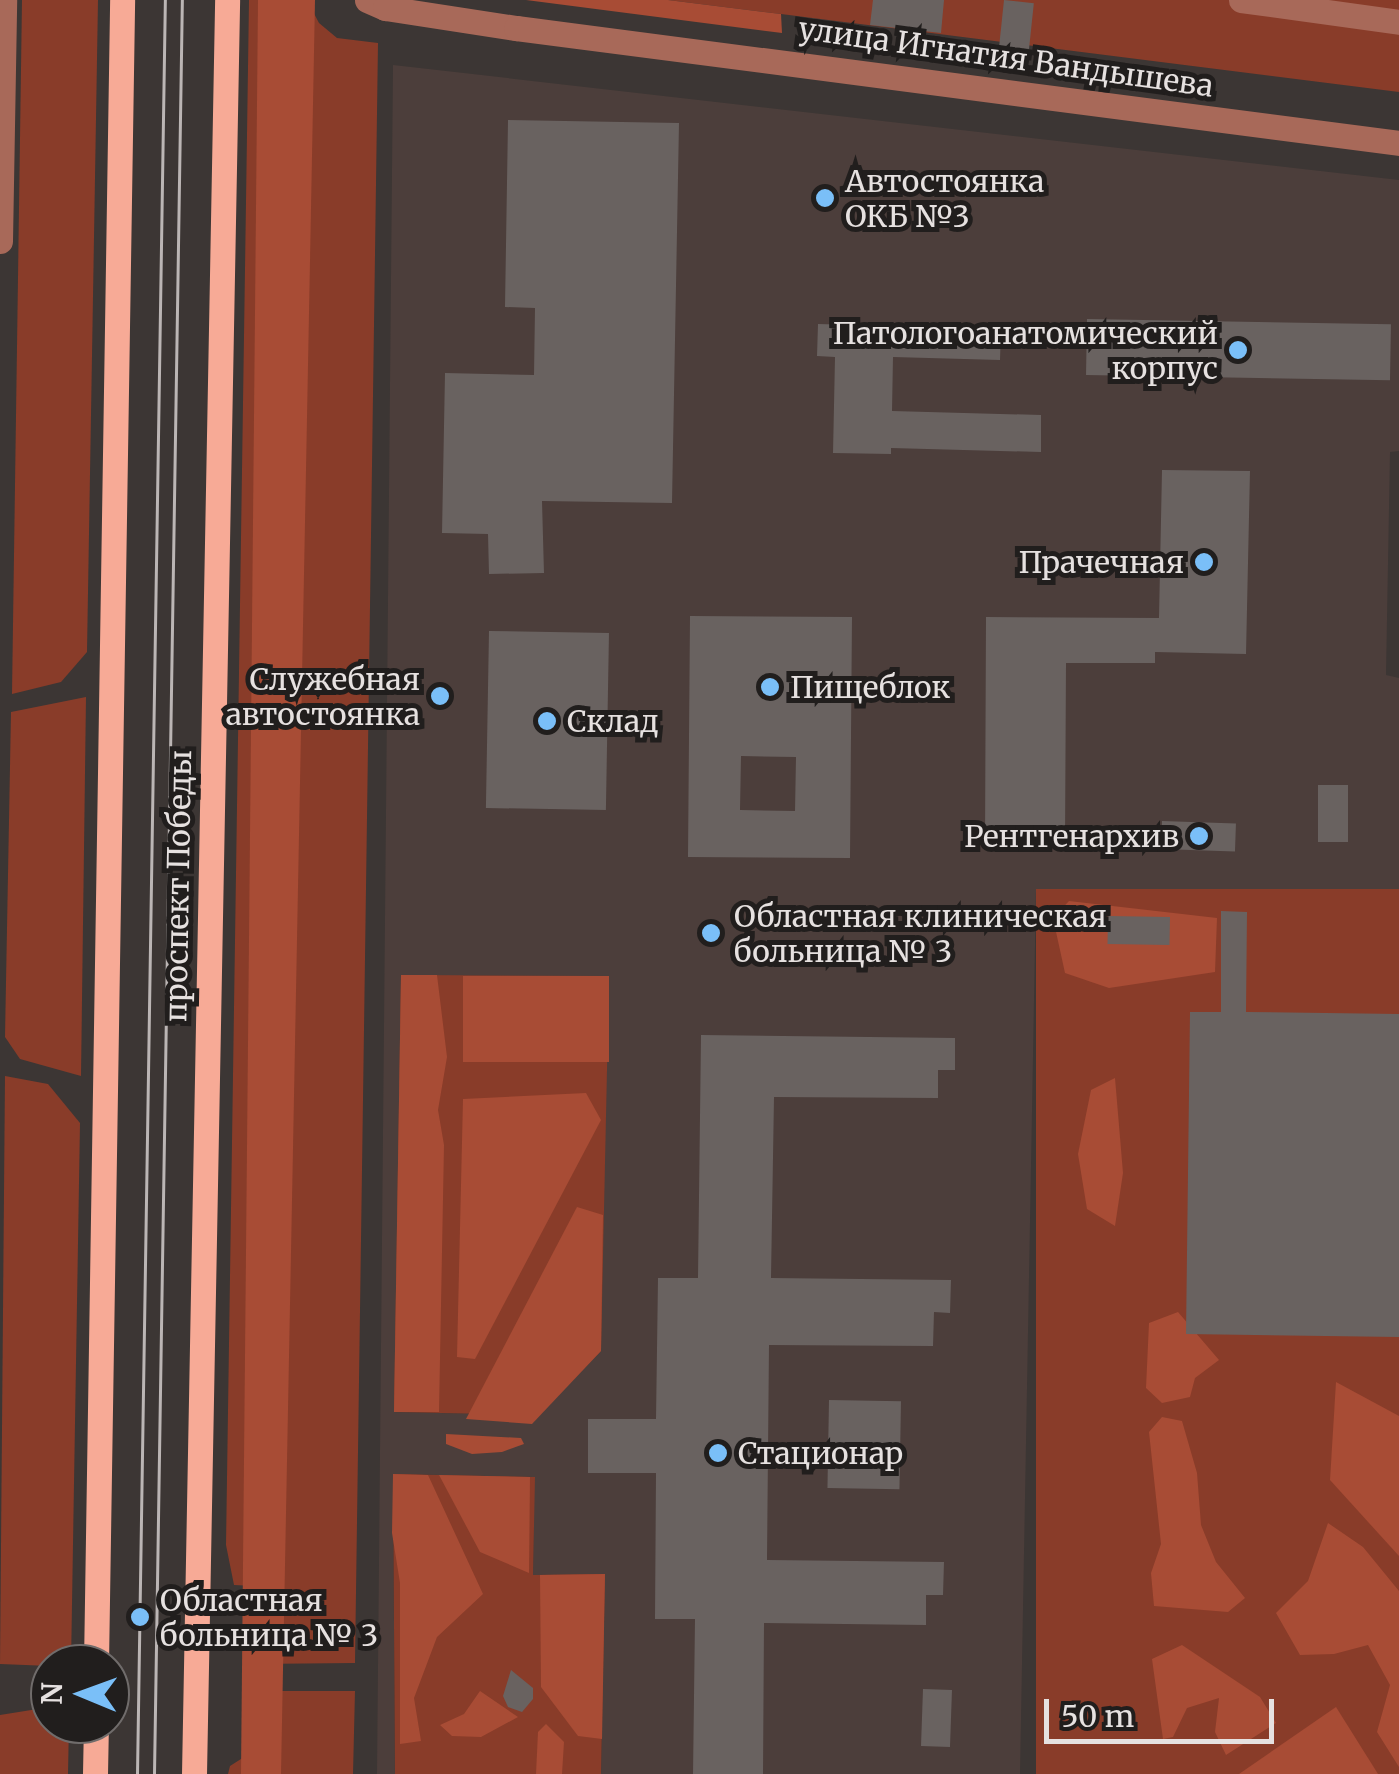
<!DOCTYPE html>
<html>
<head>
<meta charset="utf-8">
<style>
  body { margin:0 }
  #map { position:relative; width:1399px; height:1774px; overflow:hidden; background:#3c3634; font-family:Merriweather,serif }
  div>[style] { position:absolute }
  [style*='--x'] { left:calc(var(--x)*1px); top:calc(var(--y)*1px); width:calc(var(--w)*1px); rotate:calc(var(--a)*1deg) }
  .built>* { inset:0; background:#4c3e3b }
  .green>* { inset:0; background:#893c29; transform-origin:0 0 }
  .forest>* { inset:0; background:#a84c35; transform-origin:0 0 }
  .building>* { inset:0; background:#696260; transform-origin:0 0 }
  .minor>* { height:25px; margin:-12.5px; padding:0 12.5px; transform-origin:12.5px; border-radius:12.5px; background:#a86959 }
  .major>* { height:25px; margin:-12.5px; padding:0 12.5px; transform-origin:12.5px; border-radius:12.5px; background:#f7aa96 }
  .tram>* { height:2.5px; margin:-1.25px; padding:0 1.25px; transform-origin:1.25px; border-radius:1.25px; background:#bbb5b4 }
  .dots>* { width:28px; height:28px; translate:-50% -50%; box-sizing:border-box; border:5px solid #211e1d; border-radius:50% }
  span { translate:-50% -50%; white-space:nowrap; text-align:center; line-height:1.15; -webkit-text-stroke:10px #211e1d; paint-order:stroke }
  .street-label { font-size:30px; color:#e6e1e0 }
  .poi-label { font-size:30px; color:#e6e1e0 }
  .left { translate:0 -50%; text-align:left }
  .right { translate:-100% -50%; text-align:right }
  .north { position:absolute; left:30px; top:1644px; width:100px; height:100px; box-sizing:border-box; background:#211e1d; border:2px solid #706c6b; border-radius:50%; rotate:271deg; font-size:28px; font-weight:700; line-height:40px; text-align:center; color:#e6e1e0 }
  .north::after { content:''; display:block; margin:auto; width:35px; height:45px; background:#7abff8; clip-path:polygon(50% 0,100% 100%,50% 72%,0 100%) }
  .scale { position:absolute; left:1044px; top:1699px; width:230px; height:45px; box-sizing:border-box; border:5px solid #e6e1e0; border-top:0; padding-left:12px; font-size:30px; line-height:35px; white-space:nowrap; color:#e6e1e0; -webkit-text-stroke:8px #211e1d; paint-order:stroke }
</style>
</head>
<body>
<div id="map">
  <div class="built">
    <i style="clip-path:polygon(evenodd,393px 65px,1399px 180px,1399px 451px,1390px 452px,1386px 675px,1399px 678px,1399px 891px,1036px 890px,1020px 1774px,601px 1774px,605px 1575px,533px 1575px,534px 1477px,393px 1474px,395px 1774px,377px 1774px,393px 65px,601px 1351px,539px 1415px,394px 1412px,601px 1351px)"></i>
  </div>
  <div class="green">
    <i style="clip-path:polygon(22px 0,98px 0,87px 652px,61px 682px,12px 694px)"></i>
    <i style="clip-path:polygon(249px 0,307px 0,319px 23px,337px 38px,378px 43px,355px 1663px,254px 1664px,254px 1586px,234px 1585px,226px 1545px)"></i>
    <i style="clip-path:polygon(668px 0,1399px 0,1399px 92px,781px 14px)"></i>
    <i style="clip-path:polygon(86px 697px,81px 1076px,20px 1059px,5px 1037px,11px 712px)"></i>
    <i style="left:1036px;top:889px;width:363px;height:885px"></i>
    <i style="clip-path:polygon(401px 975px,609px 976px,601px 1351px,539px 1415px,394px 1412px)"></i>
    <i style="clip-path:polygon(5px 1076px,48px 1084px,80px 1123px,71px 1664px,50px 1666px,0 1664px)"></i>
    <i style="clip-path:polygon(393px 1474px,535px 1477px,533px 1575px,605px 1574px,601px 1774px,395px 1774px)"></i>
    <i style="clip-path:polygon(253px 1691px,355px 1691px,353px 1774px,228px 1774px,230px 1766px,252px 1752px)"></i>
    <i style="clip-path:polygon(50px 1707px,50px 1724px,69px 1724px,68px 1774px,0 1774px,0 1715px)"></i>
  </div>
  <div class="forest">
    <i style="clip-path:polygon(258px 0,315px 0,281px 1774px,241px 1774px)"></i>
    <i style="clip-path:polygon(526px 0,668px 0,781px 14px,782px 33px)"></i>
    <i style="clip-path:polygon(1069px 901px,1217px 918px,1215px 972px,1109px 988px,1065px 973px,1053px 918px)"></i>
    <i style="clip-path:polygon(401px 975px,437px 975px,447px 1057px,438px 1110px,444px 1145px,439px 1412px,394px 1412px)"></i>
    <i style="left:463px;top:976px;width:146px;height:86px"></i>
    <i style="clip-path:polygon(1115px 1078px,1123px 1173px,1115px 1226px,1087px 1209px,1078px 1154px,1091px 1090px)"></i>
    <i style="clip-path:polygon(586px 1093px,601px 1120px,475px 1359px,457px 1357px,463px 1099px)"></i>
    <i style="clip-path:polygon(577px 1207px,603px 1215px,601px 1351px,532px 1424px,466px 1419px)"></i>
    <i style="clip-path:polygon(1178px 1312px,1219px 1360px,1195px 1378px,1190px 1397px,1162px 1403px,1146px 1388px,1149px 1323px)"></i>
    <i style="clip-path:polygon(1336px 1382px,1399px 1416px,1399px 1556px,1330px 1480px)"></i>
    <i style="clip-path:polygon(1162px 1417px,1182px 1421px,1197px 1473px,1201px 1525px,1216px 1562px,1245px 1598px,1228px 1612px,1154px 1606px,1151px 1573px,1161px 1544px,1149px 1432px)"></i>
    <i style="clip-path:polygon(446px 1434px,521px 1438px,524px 1444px,502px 1452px,472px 1454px,446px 1444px)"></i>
    <i style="clip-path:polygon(393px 1474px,428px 1475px,483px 1594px,437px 1637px,414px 1698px,421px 1741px,400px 1744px,400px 1583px,392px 1533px)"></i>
    <i style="clip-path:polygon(439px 1475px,530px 1477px,529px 1573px,480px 1552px)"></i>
    <i style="clip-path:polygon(1328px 1523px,1363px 1547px,1399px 1591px,1399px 1767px,1377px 1732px,1390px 1685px,1368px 1645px,1334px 1654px,1300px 1655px,1276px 1613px,1308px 1581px)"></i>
    <i style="clip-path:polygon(605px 1574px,602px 1739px,578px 1736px,541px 1687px,540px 1575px)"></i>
    <i style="clip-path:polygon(1182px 1645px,1260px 1697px,1276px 1723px,1226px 1755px,1215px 1732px,1219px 1698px,1187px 1708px,1173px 1737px,1163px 1739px,1152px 1659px)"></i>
    <i style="clip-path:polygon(480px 1691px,518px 1717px,481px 1737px,452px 1736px,440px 1725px,464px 1714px)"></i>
    <i style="clip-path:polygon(1336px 1707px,1378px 1774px,1239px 1774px)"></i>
    <i style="clip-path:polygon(546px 1724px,564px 1742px,562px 1774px,536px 1774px,538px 1732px)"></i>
  </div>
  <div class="building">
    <i style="clip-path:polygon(873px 0,944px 0,941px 33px,870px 25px)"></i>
    <i style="left:1004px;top:0;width:30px;height:46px;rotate:6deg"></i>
    <i style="clip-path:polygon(508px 120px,679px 123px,672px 503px,542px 501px,544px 573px,489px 574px,488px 534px,442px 533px,445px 373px,534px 375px,535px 308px,505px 307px)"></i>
    <i style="left:1087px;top:319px;width:304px;height:56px;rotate:1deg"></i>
    <i style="clip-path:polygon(818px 324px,1001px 329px,1000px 360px,893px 357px,892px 411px,1041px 415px,1041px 452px,891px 448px,891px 454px,833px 453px,835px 357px,817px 356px)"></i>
    <i style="clip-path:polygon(1162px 470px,1250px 471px,1246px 654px,1155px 652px,1155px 663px,1066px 663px,1065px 844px,985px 844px,986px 617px,1159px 618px)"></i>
    <i style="clip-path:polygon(evenodd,690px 616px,852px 617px,850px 858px,688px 857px,690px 616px,741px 756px,796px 757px,795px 811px,740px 810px,741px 756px)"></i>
    <i style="left:489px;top:631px;width:120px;height:177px;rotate:1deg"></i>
    <i style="left:1318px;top:785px;width:30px;height:57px"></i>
    <i style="left:1162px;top:821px;width:74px;height:28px;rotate:2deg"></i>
    <i style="clip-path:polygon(1221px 911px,1247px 912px,1246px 1012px,1399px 1014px,1399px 1337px,1186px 1334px,1190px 1012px,1221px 1012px)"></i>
    <i style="left:1108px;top:916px;width:62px;height:28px;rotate:1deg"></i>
    <i style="clip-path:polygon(701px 1035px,955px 1038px,955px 1070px,938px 1070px,938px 1098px,774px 1097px,771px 1278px,951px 1280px,950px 1313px,934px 1312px,933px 1346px,769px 1345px,767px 1560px,944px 1562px,943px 1595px,926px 1595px,926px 1625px,764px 1623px,763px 1774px,693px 1774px,695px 1619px,655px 1619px,656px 1473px,588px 1473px,588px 1419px,656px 1419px,658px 1278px,698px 1278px)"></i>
    <i style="left:829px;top:1400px;width:72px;height:88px;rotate:1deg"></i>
    <i style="clip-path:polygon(511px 1670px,533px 1688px,533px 1699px,522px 1712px,508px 1707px,503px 1696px)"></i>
    <i style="left:923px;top:1689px;width:29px;height:57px;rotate:2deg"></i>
  </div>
  <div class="minor">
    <i style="--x:367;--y:0;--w:20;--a:24"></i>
    <i style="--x:385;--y:8;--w:133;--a:8.7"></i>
    <i style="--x:516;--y:28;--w:890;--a:7.42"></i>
    <i style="--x:1241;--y:0;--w:160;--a:7.9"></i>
    <i style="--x:0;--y:241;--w:241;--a:-89"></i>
  </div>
  <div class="major">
    <i style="--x:96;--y:1664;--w:1664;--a:-89.1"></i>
    <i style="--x:95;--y:1774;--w:50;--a:-88.9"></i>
    <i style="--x:194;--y:1774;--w:1774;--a:-88.93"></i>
  </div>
  <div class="tram">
    <i style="--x:137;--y:1774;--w:1774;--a:-89.1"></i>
    <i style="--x:154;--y:1774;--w:1774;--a:-89.1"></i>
  </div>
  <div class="dots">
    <i style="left:825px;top:198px;background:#7abff8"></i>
    <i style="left:1238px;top:350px;background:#7abff8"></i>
    <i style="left:1204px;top:562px;background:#7abff8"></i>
    <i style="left:770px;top:687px;background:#7abff8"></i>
    <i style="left:440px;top:696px;background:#7abff8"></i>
    <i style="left:547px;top:721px;background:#7abff8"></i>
    <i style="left:1199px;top:836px;background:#7abff8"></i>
    <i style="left:711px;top:933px;background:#7abff8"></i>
    <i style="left:718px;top:1453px;background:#7abff8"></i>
    <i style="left:140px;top:1617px;background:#7abff8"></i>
  </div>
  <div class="street-label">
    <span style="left:1006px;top:57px;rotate:8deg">улица Игнатия Вандышева</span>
    <span style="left:178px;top:886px;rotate:-89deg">проспект Победы</span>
  </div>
  <div class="poi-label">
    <span class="left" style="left:845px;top:198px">Автостоянка<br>ОКБ №3</span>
    <span class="right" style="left:1218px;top:350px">Патологоанатомический<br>корпус</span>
    <span class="right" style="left:1184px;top:562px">Прачечная</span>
    <span class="right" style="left:420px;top:696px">Служебная<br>автостоянка</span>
    <span class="left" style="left:790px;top:687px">Пищеблок</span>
    <span class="left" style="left:567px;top:721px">Склад</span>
    <span class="right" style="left:1179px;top:836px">Рентгенархив</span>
    <span class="left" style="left:734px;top:933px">Областная клиническая<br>больница № 3</span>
    <span class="left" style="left:738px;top:1453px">Стационар</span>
    <span class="left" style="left:160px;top:1617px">Областная<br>больница № 3</span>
  </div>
  <div class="north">N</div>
  <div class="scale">50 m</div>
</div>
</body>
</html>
